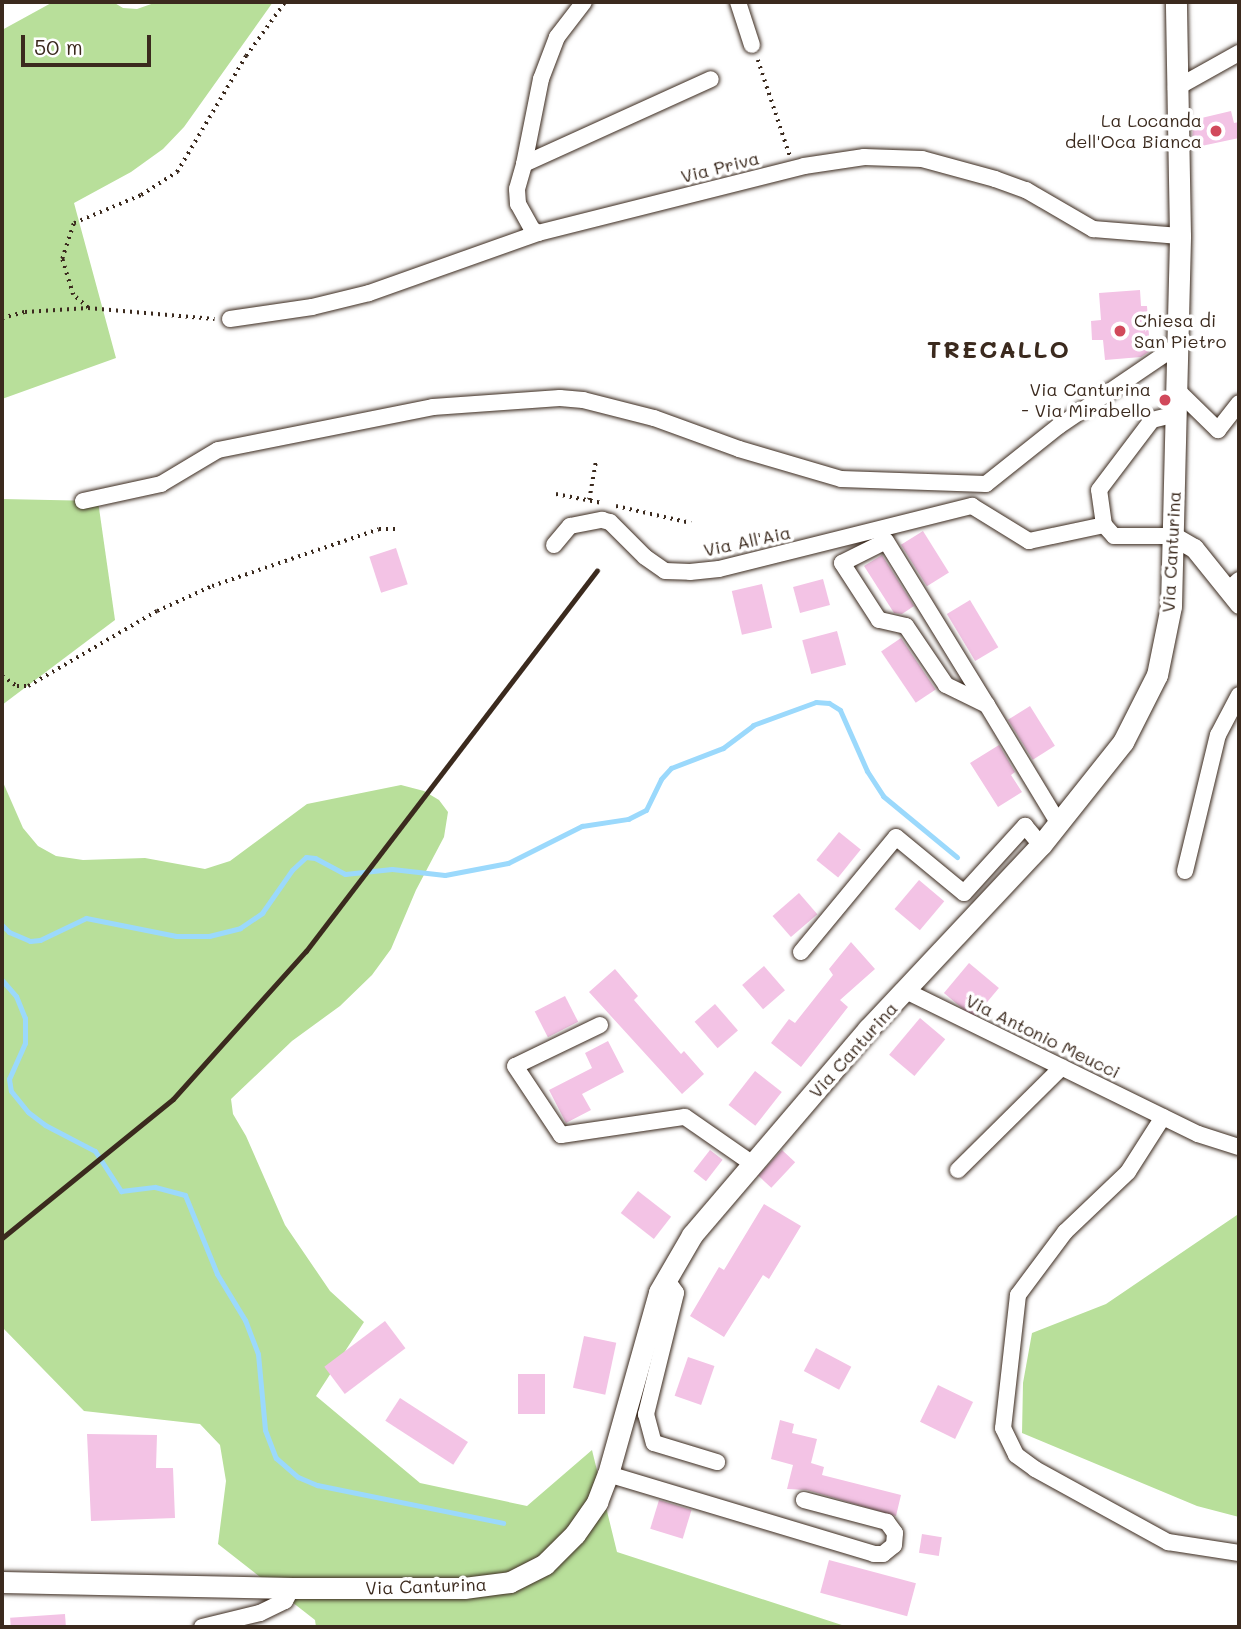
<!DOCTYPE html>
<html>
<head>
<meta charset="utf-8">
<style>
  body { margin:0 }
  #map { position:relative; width:1241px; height:1629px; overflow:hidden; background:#fff; font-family:Mali,sans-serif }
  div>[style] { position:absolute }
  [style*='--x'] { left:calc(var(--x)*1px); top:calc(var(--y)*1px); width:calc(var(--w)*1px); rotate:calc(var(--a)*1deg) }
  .green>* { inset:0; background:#b8df9a }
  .stream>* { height:5px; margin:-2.5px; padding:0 2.5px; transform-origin:2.5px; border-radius:2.5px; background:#9bd9fc }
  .building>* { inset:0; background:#f3c3e5; transform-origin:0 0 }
  .path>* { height:3.5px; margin-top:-1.75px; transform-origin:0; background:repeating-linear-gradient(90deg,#3b2a1e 0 2px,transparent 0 7px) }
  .roads { filter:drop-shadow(0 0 2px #3b2a1e) drop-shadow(0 0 2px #3b2a1e) }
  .minor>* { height:16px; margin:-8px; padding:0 8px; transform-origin:8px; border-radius:8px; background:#fff }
  .tertiary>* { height:19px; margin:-9.5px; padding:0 9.5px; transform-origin:9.5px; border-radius:9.5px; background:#fff }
  .secondary>* { height:21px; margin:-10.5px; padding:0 10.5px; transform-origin:10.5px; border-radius:10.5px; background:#fff }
  .rail>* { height:5px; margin:-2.5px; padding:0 2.5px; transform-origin:2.5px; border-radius:2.5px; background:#3b2a1e }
  .dots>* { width:19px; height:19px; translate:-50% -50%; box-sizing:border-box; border:4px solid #fff; border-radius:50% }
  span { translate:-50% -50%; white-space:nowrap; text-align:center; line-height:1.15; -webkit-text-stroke:7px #fff; paint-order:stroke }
  .poi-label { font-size:18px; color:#3b2a1e }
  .right { translate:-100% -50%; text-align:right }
  .left { translate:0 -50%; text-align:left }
  .street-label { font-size:18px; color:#3b2a1e }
  .district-label { font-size:24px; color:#3b2a1e; font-weight:700; letter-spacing:2px }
  .frame { position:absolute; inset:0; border:4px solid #3b2a1e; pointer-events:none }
  .scale { position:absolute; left:21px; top:35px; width:130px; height:32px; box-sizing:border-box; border:4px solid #3b2a1e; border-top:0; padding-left:9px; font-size:21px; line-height:24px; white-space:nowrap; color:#3b2a1e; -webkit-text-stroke:5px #fff; paint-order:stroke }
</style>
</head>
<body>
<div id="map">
  <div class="green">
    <i style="clip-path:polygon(53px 2px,113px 2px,123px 8px,137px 9px,157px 2px,273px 2px,184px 127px,163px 149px,131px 172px,74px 203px,116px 358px,2px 399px,2px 30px)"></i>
    <i style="clip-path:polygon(2px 499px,98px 501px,115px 620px,2px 705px)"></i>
    <i style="clip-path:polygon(2px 780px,23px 828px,38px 846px,56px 856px,83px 860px,145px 858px,205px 869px,230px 861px,307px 804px,401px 785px,424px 791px,439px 800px,448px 812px,444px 837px,416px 890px,391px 949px,372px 975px,340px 1006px,292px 1041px,231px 1099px,233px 1114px,246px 1136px,285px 1225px,330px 1291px,364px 1322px,316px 1396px,420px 1483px,527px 1506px,592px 1450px,617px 1552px,848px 1627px,316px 1627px,315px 1620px,218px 1544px,226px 1481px,220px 1445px,200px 1424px,84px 1411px,2px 1327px)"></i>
    <i style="clip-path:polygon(1237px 1215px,1239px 1215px,1239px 1517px,1197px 1506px,1022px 1433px,1023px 1383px,1032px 1333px,1106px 1304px)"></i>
  </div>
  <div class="stream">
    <i style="--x:2;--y:925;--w:10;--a:45"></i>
    <i style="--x:9;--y:932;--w:23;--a:23"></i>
    <i style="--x:30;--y:941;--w:10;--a:-6"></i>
    <i style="--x:40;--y:940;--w:51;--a:-25.6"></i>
    <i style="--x:86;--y:918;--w:92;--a:11.3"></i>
    <i style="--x:176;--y:936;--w:33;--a:0"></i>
    <i style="--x:209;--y:936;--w:32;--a:-14"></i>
    <i style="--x:240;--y:928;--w:27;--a:-34"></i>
    <i style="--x:262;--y:913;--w:52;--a:-55.1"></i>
    <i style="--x:292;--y:870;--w:19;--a:-43"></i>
    <i style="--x:306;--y:857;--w:9;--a:6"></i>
    <i style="--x:315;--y:858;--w:34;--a:28"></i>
    <i style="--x:345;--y:874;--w:47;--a:-6.1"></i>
    <i style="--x:392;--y:869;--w:53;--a:6.5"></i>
    <i style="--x:445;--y:875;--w:64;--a:-10.8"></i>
    <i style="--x:508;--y:863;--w:83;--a:-26.6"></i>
    <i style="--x:582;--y:826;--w:47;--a:-8.7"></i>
    <i style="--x:628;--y:819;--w:20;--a:-27"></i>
    <i style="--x:646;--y:810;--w:34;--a:-64"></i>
    <i style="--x:661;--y:779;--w:15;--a:-48"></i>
    <i style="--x:671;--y:768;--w:56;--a:-21"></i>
    <i style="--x:723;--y:748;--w:38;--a:-37"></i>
    <i style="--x:753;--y:725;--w:67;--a:-20.1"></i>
    <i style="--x:816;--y:702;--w:13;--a:4"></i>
    <i style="--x:829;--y:703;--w:13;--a:32"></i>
    <i style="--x:840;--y:710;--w:67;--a:66.1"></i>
    <i style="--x:867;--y:771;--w:30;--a:57"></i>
    <i style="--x:883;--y:796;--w:96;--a:39.5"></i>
    <i style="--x:2;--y:980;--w:21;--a:49"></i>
    <i style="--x:16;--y:996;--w:24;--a:68"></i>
    <i style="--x:25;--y:1018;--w:25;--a:90"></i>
    <i style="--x:25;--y:1043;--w:39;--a:114"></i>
    <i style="--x:9;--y:1079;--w:12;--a:81"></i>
    <i style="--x:11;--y:1091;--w:27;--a:51"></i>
    <i style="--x:28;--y:1112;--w:21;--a:37"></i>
    <i style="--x:45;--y:1125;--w:56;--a:27.5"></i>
    <i style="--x:95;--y:1151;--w:48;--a:57"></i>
    <i style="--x:121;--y:1191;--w:34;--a:-7"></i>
    <i style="--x:155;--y:1187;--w:31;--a:15"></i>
    <i style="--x:185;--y:1195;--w:85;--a:67.9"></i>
    <i style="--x:217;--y:1274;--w:54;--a:58.7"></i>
    <i style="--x:245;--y:1320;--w:36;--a:69"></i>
    <i style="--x:258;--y:1354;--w:76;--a:84.7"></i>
    <i style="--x:265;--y:1430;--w:30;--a:69"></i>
    <i style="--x:276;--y:1458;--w:29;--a:41"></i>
    <i style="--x:298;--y:1477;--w:21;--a:23"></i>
    <i style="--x:317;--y:1485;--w:190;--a:11.5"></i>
  </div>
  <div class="building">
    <i style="clip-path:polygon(1231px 111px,1234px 123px,1239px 122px,1239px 138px,1192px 148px,1193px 120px)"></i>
    <i style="clip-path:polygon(1140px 290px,1141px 306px,1147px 306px,1150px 351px,1141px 357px,1105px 360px,1103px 340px,1092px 340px,1091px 321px,1101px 320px,1099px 293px)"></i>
    <i style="left:923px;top:531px;width:49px;height:26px;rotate:58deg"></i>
    <i style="left:396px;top:548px;width:38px;height:28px;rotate:72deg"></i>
    <i style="clip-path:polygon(882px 555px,914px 606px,902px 614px,894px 613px,864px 566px)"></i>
    <i style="left:823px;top:579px;width:27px;height:31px;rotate:75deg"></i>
    <i style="left:762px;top:584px;width:45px;height:31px;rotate:77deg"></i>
    <i style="left:970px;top:600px;width:55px;height:27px;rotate:59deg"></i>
    <i style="left:837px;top:631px;width:35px;height:36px;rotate:75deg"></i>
    <i style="left:901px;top:638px;width:62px;height:24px;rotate:56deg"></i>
    <i style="left:1030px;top:706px;width:47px;height:26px;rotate:58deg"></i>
    <i style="clip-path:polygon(999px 745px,1015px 772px,1011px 775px,1022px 792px,998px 807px,970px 763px)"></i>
    <i style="left:839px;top:832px;width:28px;height:36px;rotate:39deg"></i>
    <i style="left:919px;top:880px;width:33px;height:38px;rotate:40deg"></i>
    <i style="left:799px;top:893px;width:28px;height:35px;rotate:49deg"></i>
    <i style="clip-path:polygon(851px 942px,875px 969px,840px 1000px,848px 1007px,801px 1067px,771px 1043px,789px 1019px,795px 1023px,833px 975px,829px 969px)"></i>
    <i style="left:969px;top:963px;width:39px;height:39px;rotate:40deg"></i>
    <i style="left:764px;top:966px;width:32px;height:29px;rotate:49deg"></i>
    <i style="clip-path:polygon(615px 969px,638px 996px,634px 1000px,681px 1054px,684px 1051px,704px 1074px,682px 1094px,589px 992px)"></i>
    <i style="left:565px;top:996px;width:29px;height:34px;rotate:63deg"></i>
    <i style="left:715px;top:1004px;width:35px;height:27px;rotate:49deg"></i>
    <i style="left:920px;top:1018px;width:33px;height:48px;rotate:40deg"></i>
    <i style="clip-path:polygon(608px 1041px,624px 1072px,582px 1094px,591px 1110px,566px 1123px,549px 1090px,592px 1068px,585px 1053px)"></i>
    <i style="left:755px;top:1071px;width:34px;height:43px;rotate:38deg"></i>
    <i style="left:710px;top:1150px;width:16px;height:27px;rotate:38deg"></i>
    <i style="left:782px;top:1150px;width:18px;height:35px;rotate:43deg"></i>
    <i style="left:638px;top:1191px;width:42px;height:28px;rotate:38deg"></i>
    <i style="clip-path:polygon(764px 1204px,801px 1226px,769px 1279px,763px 1275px,724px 1337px,690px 1316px,719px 1267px,724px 1270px)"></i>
    <i style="left:385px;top:1321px;width:34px;height:76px;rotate:53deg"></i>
    <i style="left:584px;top:1336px;width:33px;height:53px;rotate:12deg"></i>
    <i style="left:816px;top:1348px;width:40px;height:26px;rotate:28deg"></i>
    <i style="left:688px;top:1357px;width:28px;height:41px;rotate:19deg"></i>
    <i style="left:518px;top:1374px;width:27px;height:40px"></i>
    <i style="left:938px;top:1385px;width:39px;height:41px;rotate:26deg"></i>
    <i style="left:400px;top:1398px;width:81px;height:27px;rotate:33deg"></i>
    <i style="clip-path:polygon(780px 1420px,794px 1424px,792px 1433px,817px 1439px,811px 1463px,824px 1467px,822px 1475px,901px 1495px,896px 1516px,807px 1490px,787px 1489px,793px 1465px,771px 1459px)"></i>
    <i style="clip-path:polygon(87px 1434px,157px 1435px,156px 1468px,173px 1468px,175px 1518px,91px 1521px)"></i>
    <i style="left:659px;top:1500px;width:34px;height:30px;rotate:17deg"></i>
    <i style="left:922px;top:1534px;width:20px;height:19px;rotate:9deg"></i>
    <i style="left:829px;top:1560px;width:90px;height:34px;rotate:15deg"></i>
    <i style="left:65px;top:1614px;width:13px;height:55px;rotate:86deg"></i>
  </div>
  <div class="path">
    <i style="--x:758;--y:60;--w:101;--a:71.6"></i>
    <i style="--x:88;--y:308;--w:20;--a:-139"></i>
    <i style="--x:73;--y:295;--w:38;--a:-107"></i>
    <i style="--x:62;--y:259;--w:38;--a:-72"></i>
    <i style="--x:74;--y:223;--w:73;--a:-22.7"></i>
    <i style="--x:141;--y:195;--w:43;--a:-32.6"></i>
    <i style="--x:177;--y:172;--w:135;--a:-59.3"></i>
    <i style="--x:246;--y:56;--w:67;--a:-54.2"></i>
    <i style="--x:2;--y:318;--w:24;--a:-15"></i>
    <i style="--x:25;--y:312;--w:63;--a:-3.6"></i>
    <i style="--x:88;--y:308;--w:127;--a:5"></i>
    <i style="--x:556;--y:494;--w:47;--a:11.1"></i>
    <i style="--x:589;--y:500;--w:41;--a:-80.1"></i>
    <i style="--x:616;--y:506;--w:77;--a:12.8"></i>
    <i style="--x:2;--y:676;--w:18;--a:34"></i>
    <i style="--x:17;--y:686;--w:11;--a:0"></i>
    <i style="--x:28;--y:686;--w:149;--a:-30.2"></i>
    <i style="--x:157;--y:611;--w:60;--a:-24.4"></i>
    <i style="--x:212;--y:586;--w:176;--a:-18.8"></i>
    <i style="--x:379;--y:529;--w:16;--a:0"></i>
  </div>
  <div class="roads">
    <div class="minor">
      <i style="--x:738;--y:2;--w:45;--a:72"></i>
      <i style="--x:1176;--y:88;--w:72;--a:-29.1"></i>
      <i style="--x:524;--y:164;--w:87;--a:-78.7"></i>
      <i style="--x:541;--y:79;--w:45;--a:-69.1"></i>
      <i style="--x:557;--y:37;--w:44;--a:-52.4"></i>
      <i style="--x:538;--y:233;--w:7;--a:-146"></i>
      <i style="--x:532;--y:229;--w:29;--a:-119"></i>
      <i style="--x:518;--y:204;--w:15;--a:-94"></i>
      <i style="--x:517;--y:189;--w:26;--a:-74"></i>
      <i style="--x:524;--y:164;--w:205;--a:-24.4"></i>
      <i style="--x:230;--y:319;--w:83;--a:-8.3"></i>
      <i style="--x:312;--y:307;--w:59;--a:-13.8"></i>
      <i style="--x:369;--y:293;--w:179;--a:-19.5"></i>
      <i style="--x:538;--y:233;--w:274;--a:-14.1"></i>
      <i style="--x:804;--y:166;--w:61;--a:-8.5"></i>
      <i style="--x:864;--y:157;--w:58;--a:2"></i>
      <i style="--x:922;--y:159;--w:76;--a:15.3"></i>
      <i style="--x:995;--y:179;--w:33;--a:20"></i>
      <i style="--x:1026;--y:190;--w:78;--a:30.2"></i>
      <i style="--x:1093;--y:229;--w:87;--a:4.6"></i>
      <i style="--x:1176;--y:389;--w:59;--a:44.3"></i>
      <i style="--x:1218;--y:430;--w:34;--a:-52"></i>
      <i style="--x:83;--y:501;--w:80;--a:-12.3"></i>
      <i style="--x:161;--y:484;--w:66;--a:-30.8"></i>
      <i style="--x:218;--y:450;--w:219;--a:-11.3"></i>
      <i style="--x:433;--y:407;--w:127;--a:-4.1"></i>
      <i style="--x:560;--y:398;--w:23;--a:5"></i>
      <i style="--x:583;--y:400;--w:73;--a:14.2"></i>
      <i style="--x:654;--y:418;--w:90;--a:20"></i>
      <i style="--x:739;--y:449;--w:106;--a:16.4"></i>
      <i style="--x:841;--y:479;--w:145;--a:2"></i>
      <i style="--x:986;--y:484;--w:93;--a:-38.5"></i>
      <i style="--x:1059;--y:426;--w:144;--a:-34.2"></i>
      <i style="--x:1173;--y:536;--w:59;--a:180"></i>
      <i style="--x:1114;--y:536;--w:15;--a:-132"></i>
      <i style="--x:1104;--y:525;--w:35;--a:-98"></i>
      <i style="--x:1099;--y:490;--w:88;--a:-52.9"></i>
      <i style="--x:1152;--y:420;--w:25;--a:-14"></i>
      <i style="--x:554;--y:545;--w:25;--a:-50"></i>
      <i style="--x:570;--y:526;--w:33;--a:-11"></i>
      <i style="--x:602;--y:520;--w:8;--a:14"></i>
      <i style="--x:610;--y:522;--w:49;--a:45"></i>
      <i style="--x:645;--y:557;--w:24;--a:35"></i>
      <i style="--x:665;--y:571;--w:25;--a:2"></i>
      <i style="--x:690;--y:572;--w:29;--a:-6"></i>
      <i style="--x:719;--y:569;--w:261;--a:-14"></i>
      <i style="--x:972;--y:506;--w:67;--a:31.6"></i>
      <i style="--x:1029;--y:541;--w:77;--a:-12"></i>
      <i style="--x:1228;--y:590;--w:15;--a:-42"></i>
      <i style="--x:987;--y:705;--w:46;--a:-154"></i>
      <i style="--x:946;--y:685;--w:71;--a:-124.1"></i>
      <i style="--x:906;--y:626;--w:28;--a:-167"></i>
      <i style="--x:879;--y:620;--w:68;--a:-123"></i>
      <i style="--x:842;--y:563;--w:49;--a:-26.6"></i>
      <i style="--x:886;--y:541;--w:193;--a:58.4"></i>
      <i style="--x:987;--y:705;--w:139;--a:58.8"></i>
      <i style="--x:1185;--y:871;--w:140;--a:-76.4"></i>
      <i style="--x:1218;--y:735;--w:45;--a:-62.3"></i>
      <i style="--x:801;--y:952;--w:149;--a:-50.4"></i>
      <i style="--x:896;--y:837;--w:88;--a:39.5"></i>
      <i style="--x:964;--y:893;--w:91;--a:-47.7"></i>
      <i style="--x:1025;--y:826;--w:25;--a:50"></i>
      <i style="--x:906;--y:991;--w:325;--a:26.1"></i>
      <i style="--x:1198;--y:1134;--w:43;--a:17.6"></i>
      <i style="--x:600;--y:1025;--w:94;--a:154.2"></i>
      <i style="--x:515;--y:1066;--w:83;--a:56.3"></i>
      <i style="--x:561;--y:1135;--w:125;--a:-8.3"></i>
      <i style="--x:685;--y:1117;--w:83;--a:34.7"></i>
      <i style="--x:1163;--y:1117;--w:65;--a:122.5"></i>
      <i style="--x:1128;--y:1172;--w:87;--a:136.4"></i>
      <i style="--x:1065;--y:1232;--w:79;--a:126.7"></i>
      <i style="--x:1018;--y:1295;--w:134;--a:96.4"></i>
      <i style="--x:1003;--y:1428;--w:30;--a:64"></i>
      <i style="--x:1016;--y:1455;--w:24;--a:36"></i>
      <i style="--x:1035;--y:1469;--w:152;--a:28.8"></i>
      <i style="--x:1168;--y:1542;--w:72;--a:8.8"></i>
      <i style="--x:958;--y:1170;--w:146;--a:-44.7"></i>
      <i style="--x:666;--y:1279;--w:17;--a:54"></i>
      <i style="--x:676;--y:1293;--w:125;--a:103.9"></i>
      <i style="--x:646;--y:1414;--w:30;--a:75"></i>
      <i style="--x:654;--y:1443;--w:66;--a:16.8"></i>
      <i style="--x:608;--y:1474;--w:278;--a:16.7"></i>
      <i style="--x:874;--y:1554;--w:9;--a:0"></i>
      <i style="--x:883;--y:1554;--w:14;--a:-39"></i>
      <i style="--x:894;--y:1545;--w:12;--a:-85"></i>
      <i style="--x:895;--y:1533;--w:14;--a:-126"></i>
      <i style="--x:887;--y:1522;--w:86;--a:-165.2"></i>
      <i style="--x:202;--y:1627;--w:60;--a:-13.6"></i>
      <i style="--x:260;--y:1613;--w:28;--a:-26"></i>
      <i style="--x:285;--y:1601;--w:15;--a:-62"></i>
    </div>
    <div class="tertiary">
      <i style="--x:1173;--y:536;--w:24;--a:30"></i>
      <i style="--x:1194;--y:548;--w:72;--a:51.2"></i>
    </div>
    <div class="secondary">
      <i style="--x:2;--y:1582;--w:290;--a:1.2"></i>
      <i style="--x:292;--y:1588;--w:172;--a:0"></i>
      <i style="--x:464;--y:1588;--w:46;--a:-7.4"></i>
      <i style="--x:510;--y:1582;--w:39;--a:-27"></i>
      <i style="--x:545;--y:1564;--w:42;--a:-45"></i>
      <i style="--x:575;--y:1534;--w:39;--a:-55"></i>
      <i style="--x:597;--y:1502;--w:30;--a:-69"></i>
      <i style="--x:608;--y:1474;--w:189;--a:-74.3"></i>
      <i style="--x:659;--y:1292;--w:66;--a:-59.9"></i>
      <i style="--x:692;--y:1235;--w:271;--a:-49.5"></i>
      <i style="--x:868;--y:1029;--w:253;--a:-46.8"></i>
      <i style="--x:1041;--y:845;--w:132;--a:-51.5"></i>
      <i style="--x:1123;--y:742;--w:75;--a:-63.1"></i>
      <i style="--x:1157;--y:675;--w:70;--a:-78.5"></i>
      <i style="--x:1171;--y:606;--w:370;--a:-88.6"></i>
      <i style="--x:1180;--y:236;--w:234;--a:-91"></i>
    </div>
  </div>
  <div class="rail">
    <i style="--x:2;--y:1238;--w:220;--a:-39.1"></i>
    <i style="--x:173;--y:1099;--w:199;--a:-48.1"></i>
    <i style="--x:306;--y:951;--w:479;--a:-52.6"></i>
  </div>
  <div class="dots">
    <i style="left:1216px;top:131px;background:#d1495b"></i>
    <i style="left:1120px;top:331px;background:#d1495b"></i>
    <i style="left:1165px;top:400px;background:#d1495b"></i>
  </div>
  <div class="poi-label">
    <span class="right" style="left:1202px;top:131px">La Locanda<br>dell'Oca Bianca</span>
    <span class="left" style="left:1134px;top:331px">Chiesa di<br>San Pietro</span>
    <span class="right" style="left:1151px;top:400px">Via Canturina<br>- Via Mirabello</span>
  </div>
  <div class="street-label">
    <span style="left:720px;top:167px;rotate:-14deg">Via Priva</span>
    <span style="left:747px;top:541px;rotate:-12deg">Via All'Aia</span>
    <span style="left:1171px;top:552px;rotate:-87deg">Via Canturina</span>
    <span style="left:1043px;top:1036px;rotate:26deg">Via Antonio Meucci</span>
    <span style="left:853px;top:1050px;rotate:-48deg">Via Canturina</span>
    <span style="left:426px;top:1586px;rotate:-2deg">Via Canturina</span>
  </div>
  <div class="district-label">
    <span style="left:999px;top:349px">TRECALLO</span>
  </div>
  <div class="frame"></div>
  <div class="scale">50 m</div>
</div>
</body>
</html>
